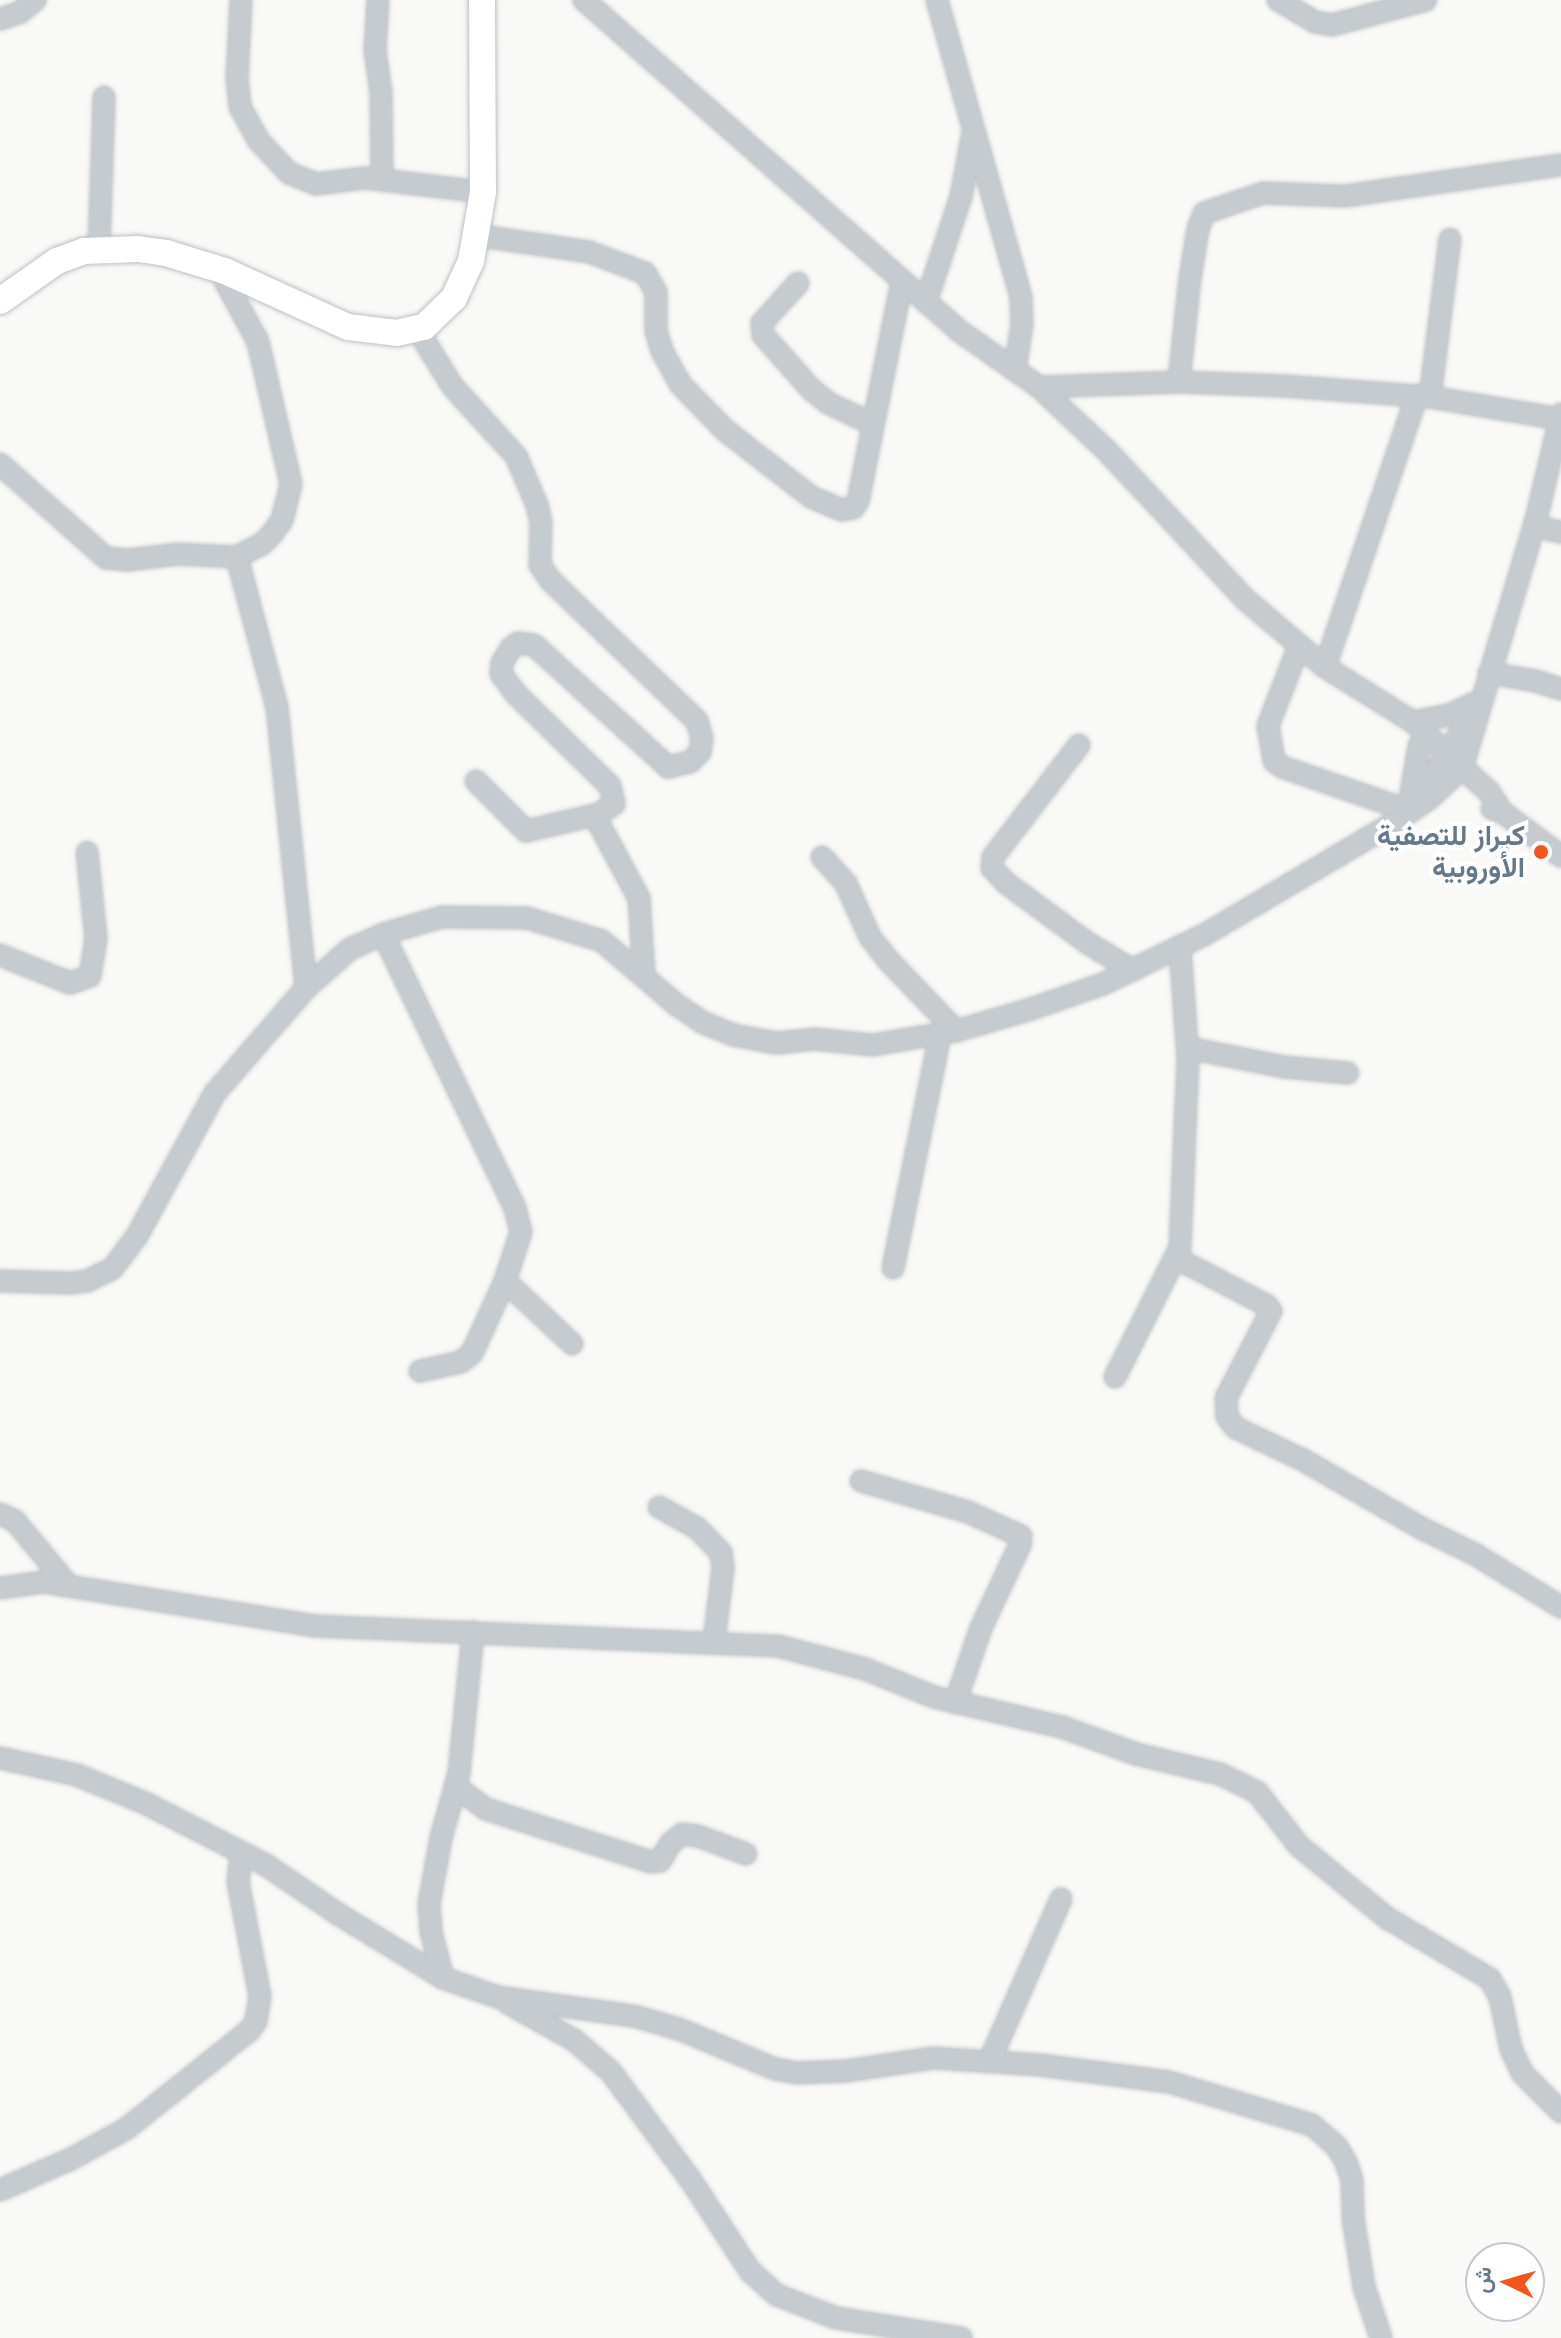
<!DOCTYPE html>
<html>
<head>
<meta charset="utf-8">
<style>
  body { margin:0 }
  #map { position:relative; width:1561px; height:2338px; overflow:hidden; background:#f9f9f7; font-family:Karla,Vazirmatn,sans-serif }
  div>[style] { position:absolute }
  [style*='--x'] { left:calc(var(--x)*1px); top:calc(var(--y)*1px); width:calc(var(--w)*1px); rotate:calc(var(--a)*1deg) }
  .roads { filter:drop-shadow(0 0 2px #bcc0c4) drop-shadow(0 0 2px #bcc0c4) }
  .minor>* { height:20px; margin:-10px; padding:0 10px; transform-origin:10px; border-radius:10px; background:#c6cbcf }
  .major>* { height:26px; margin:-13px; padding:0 13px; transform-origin:13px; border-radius:13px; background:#fff }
  .dots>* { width:22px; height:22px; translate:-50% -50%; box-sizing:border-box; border:4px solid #fff; border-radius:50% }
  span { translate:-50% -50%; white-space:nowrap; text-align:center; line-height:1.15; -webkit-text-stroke:8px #fff; paint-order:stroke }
  .poi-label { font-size:28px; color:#65798b; font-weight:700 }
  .right { translate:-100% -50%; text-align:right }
  .north { position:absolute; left:1465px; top:2242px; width:80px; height:80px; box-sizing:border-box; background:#fff; border:2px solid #c1c9d1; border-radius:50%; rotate:275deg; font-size:22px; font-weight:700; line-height:32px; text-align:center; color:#65798b }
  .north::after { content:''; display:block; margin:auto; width:28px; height:36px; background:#f4551d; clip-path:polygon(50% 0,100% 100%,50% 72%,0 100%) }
</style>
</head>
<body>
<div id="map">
  <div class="roads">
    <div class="minor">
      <i style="--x:241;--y:0;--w:78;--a:92.9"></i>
      <i style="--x:237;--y:78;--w:29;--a:84"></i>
      <i style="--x:240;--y:107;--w:39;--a:61"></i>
      <i style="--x:259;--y:141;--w:44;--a:46.8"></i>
      <i style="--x:289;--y:173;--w:29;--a:22"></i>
      <i style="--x:316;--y:184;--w:49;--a:-7"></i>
      <i style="--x:365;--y:178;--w:119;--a:6.8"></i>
      <i style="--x:378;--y:0;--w:50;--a:93.4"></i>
      <i style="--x:375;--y:50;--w:43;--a:82.1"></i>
      <i style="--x:381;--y:93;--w:87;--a:89.3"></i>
      <i style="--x:584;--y:0;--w:499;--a:41.4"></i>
      <i style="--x:958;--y:330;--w:99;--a:35.1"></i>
      <i style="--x:1039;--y:387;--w:92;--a:43.2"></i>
      <i style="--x:1106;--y:450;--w:205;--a:47"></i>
      <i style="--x:1246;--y:600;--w:104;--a:40.3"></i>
      <i style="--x:1325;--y:667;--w:104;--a:32"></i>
      <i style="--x:1413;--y:722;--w:105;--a:42.7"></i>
      <i style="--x:1490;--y:793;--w:22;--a:58"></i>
      <i style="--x:937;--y:0;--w:309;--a:74.2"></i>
      <i style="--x:1021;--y:297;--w:27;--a:88"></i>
      <i style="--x:1022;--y:324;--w:47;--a:98.7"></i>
      <i style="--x:1278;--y:0;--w:43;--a:30.7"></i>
      <i style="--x:1315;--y:22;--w:17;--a:10"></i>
      <i style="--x:1332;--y:25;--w:97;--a:-14.9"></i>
      <i style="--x:0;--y:19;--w:20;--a:-18"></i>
      <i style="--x:19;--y:13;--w:21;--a:-39"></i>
      <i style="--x:474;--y:235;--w:116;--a:8.4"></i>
      <i style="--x:589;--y:252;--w:60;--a:20.6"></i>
      <i style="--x:645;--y:273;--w:22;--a:60"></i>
      <i style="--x:656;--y:292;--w:39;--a:90"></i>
      <i style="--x:656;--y:331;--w:21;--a:73"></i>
      <i style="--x:662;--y:351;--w:38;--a:61"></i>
      <i style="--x:680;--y:384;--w:66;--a:45.6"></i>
      <i style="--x:726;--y:431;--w:108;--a:37.8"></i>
      <i style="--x:811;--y:497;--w:34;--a:23"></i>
      <i style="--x:842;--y:510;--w:11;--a:-10"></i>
      <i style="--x:853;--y:508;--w:9;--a:-54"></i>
      <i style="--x:858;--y:501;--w:224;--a:-78.7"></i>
      <i style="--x:99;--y:249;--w:152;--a:-88.1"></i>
      <i style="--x:225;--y:271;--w:8;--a:97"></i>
      <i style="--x:224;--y:279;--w:72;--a:61.6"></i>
      <i style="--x:258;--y:342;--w:146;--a:76.9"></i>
      <i style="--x:291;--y:484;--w:37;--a:104"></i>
      <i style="--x:282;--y:520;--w:16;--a:125"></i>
      <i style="--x:273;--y:533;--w:16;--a:135"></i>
      <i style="--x:262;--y:544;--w:28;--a:153"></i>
      <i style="--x:237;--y:557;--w:155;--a:75.1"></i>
      <i style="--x:277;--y:707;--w:282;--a:84.1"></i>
      <i style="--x:798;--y:283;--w:54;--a:132"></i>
      <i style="--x:762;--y:323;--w:12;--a:85"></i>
      <i style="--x:763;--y:335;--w:72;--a:48.4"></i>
      <i style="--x:811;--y:389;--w:22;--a:39"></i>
      <i style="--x:828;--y:403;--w:49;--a:25.5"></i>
      <i style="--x:926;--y:302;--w:111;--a:-71.6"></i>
      <i style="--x:961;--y:197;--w:61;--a:-79.6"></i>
      <i style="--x:417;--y:329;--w:68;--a:58.2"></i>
      <i style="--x:453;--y:387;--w:93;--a:47.6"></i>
      <i style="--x:516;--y:456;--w:53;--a:66.8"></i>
      <i style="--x:537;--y:505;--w:17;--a:77"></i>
      <i style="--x:541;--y:522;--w:43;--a:91.3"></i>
      <i style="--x:540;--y:565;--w:18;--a:56"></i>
      <i style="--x:550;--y:580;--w:204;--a:43.8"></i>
      <i style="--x:697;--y:721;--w:18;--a:74"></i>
      <i style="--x:702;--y:738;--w:14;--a:98"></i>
      <i style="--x:700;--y:752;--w:14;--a:135"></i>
      <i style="--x:690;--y:762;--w:23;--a:167"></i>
      <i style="--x:668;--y:767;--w:181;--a:-137.7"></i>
      <i style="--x:534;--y:645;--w:16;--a:-173"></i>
      <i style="--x:518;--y:643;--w:9;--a:144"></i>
      <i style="--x:511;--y:648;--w:17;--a:121"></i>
      <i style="--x:502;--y:663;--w:11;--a:95"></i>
      <i style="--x:501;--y:674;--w:25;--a:53"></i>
      <i style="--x:516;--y:694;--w:132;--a:44.4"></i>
      <i style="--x:610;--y:786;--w:18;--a:77"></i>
      <i style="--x:614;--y:804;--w:18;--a:146"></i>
      <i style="--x:599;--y:814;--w:8;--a:97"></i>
      <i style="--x:598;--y:822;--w:86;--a:61.7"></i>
      <i style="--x:639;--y:898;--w:78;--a:86.3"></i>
      <i style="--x:1179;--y:382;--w:105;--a:-84"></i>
      <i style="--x:1190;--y:278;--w:50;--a:-80.7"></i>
      <i style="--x:1198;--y:229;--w:17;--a:-69"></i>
      <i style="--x:1204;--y:213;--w:62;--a:-18.7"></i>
      <i style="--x:1263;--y:193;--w:82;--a:2.1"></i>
      <i style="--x:1345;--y:196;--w:218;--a:-8.2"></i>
      <i style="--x:1039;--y:387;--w:140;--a:-2"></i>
      <i style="--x:1179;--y:382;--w:106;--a:2.2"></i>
      <i style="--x:1285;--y:386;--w:145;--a:4.3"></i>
      <i style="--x:1430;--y:397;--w:132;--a:9.6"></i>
      <i style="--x:1430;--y:397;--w:159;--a:-82.8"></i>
      <i style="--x:0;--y:464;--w:142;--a:41.6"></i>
      <i style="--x:106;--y:558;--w:22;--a:5"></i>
      <i style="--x:128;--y:560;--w:50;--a:-6.8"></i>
      <i style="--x:178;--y:554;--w:59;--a:2.9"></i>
      <i style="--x:1534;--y:526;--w:28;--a:13"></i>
      <i style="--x:1299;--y:646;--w:86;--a:111.2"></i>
      <i style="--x:1268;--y:726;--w:36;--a:80"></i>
      <i style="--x:1274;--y:761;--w:10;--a:37"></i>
      <i style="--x:1282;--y:767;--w:129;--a:19"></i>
      <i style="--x:1325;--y:667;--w:287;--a:-71.3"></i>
      <i style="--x:1489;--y:673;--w:48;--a:9.7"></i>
      <i style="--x:1536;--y:681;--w:26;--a:18"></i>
      <i style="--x:1413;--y:722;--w:37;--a:-11"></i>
      <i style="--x:1449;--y:715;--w:29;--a:-25"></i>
      <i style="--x:1079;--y:745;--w:141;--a:127.5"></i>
      <i style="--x:993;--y:857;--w:11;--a:95"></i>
      <i style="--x:992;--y:868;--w:21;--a:47"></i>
      <i style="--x:1006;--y:883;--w:103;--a:36.3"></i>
      <i style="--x:1089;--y:944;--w:51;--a:30.6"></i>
      <i style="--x:476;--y:781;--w:71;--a:45"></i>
      <i style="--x:526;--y:831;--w:75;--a:-13.1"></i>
      <i style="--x:1411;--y:793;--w:48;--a:-80.3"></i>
      <i style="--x:1492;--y:809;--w:10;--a:17"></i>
      <i style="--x:1502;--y:812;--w:74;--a:36.7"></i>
      <i style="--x:1403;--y:811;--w:73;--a:-51.7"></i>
      <i style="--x:1448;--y:754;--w:48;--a:-61.3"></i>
      <i style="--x:822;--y:857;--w:36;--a:48"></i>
      <i style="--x:846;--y:884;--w:58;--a:65.6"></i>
      <i style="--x:870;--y:937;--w:28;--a:52"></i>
      <i style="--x:887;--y:959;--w:100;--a:46.2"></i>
      <i style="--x:383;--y:934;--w:304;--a:64.3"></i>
      <i style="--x:515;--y:1208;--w:25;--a:76"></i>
      <i style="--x:521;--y:1232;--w:52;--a:108.1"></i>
      <i style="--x:505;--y:1281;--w:79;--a:114.6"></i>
      <i style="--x:472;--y:1353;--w:14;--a:141"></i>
      <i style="--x:461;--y:1362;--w:42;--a:167.6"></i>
      <i style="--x:0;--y:955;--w:75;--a:21.8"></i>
      <i style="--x:70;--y:983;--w:21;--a:-19"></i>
      <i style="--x:90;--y:976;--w:37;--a:-81"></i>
      <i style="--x:96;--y:939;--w:87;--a:-95.9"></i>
      <i style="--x:1188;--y:1048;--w:98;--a:11.2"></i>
      <i style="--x:1284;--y:1067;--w:64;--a:5.4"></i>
      <i style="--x:1176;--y:1258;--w:102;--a:27.6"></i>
      <i style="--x:1266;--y:1305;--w:8;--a:50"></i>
      <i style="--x:1271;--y:1311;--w:98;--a:117.3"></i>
      <i style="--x:1226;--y:1398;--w:19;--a:87"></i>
      <i style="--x:1227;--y:1417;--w:14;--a:51"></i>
      <i style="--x:1236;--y:1428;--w:76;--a:25.6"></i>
      <i style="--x:1305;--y:1461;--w:134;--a:30"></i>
      <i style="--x:1421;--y:1528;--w:61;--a:26.1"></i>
      <i style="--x:1476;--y:1555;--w:100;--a:31.5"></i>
      <i style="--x:893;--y:1268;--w:239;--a:-78.6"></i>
      <i style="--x:0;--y:1281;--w:70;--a:1.6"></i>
      <i style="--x:70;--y:1283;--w:17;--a:-7"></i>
      <i style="--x:87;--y:1281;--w:28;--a:-26"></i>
      <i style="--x:112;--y:1269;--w:41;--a:-52.9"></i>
      <i style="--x:137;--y:1236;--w:163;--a:-61.4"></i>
      <i style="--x:215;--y:1093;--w:139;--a:-49.1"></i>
      <i style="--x:306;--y:988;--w:59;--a:-41.6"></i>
      <i style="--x:350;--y:949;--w:36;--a:-24"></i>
      <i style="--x:383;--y:934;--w:61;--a:-16.1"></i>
      <i style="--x:442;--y:917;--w:85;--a:0.7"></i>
      <i style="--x:527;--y:918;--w:78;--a:17"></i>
      <i style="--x:602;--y:941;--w:99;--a:40.5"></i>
      <i style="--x:677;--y:1005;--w:32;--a:34"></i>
      <i style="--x:704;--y:1023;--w:31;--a:22"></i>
      <i style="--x:733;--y:1035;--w:45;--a:10.3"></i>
      <i style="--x:777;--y:1043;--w:37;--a:-6"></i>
      <i style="--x:814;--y:1039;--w:59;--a:5.8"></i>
      <i style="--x:873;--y:1045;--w:84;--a:-9.6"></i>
      <i style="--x:956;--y:1031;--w:78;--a:-16.3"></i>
      <i style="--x:1031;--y:1009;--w:76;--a:-19.1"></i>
      <i style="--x:1103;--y:984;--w:112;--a:-25.9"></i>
      <i style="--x:1204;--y:935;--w:224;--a:-30.6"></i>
      <i style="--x:1397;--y:821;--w:39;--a:-35"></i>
      <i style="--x:1429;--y:799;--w:45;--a:-43.2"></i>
      <i style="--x:1462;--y:768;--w:259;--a:-73.4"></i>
      <i style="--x:1536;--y:520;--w:109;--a:-76.7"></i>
      <i style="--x:505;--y:1281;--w:92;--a:43.2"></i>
      <i style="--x:1115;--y:1377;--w:144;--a:-63.3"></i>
      <i style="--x:1180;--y:1248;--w:189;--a:-87.6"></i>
      <i style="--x:1188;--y:1059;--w:111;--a:-94.1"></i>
      <i style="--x:861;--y:1481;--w:111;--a:16.2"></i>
      <i style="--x:968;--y:1512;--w:58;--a:24.4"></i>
      <i style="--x:1021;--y:1536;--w:9;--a:96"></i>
      <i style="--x:1020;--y:1545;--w:92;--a:115.2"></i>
      <i style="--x:981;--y:1628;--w:79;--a:109.1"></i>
      <i style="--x:659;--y:1507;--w:43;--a:28.9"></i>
      <i style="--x:697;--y:1528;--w:35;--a:46"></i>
      <i style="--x:721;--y:1553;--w:15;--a:82"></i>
      <i style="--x:723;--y:1568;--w:74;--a:97"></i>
      <i style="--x:0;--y:1514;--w:17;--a:25"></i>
      <i style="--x:15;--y:1521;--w:83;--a:50.4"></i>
      <i style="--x:0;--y:1588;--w:43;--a:-7.9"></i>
      <i style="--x:43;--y:1582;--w:276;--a:9.2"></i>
      <i style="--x:315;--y:1626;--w:463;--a:2.5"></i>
      <i style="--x:778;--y:1646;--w:90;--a:14.8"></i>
      <i style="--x:865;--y:1669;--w:74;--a:22.1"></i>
      <i style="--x:934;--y:1697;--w:131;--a:13.2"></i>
      <i style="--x:1062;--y:1727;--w:79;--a:20"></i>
      <i style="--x:1136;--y:1754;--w:86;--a:13.4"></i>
      <i style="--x:1220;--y:1774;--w:41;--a:25.9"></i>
      <i style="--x:1257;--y:1792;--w:68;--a:52.1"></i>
      <i style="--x:1299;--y:1846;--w:114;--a:39.3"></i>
      <i style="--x:1387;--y:1918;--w:120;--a:30.6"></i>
      <i style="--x:1490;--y:1979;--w:21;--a:61"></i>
      <i style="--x:1500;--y:1997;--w:53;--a:78.1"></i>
      <i style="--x:1511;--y:2049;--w:26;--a:65"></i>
      <i style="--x:1522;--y:2073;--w:55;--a:45"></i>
      <i style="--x:0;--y:1758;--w:79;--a:12.4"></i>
      <i style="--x:77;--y:1775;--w:76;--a:22.5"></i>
      <i style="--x:147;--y:1804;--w:134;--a:27.1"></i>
      <i style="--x:266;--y:1865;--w:87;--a:34.2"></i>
      <i style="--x:338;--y:1914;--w:123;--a:31.4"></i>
      <i style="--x:443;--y:1978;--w:58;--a:19.1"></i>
      <i style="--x:498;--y:1997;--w:137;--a:8"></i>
      <i style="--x:634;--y:2016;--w:47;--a:16.1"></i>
      <i style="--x:679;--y:2029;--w:104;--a:22.6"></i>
      <i style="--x:775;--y:2069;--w:22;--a:10"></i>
      <i style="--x:797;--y:2073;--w:49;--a:-2.3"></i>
      <i style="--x:846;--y:2071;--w:88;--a:-8.5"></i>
      <i style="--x:933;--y:2058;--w:107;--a:3.7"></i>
      <i style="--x:1040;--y:2065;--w:130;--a:7.5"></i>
      <i style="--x:1169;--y:2082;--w:149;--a:16.7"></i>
      <i style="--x:1312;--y:2125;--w:33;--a:41"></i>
      <i style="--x:1337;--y:2147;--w:17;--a:59"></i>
      <i style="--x:1346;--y:2162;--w:20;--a:72"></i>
      <i style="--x:1352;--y:2181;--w:37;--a:88"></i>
      <i style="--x:1353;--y:2218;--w:70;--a:80.9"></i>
      <i style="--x:1364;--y:2287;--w:54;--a:71.6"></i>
      <i style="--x:455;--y:1786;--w:39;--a:37"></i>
      <i style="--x:486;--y:1809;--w:173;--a:17.8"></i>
      <i style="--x:651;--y:1862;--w:9;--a:-6"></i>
      <i style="--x:660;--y:1861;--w:21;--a:-59"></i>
      <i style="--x:671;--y:1843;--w:14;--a:-39"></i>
      <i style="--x:682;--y:1834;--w:16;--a:7"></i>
      <i style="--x:698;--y:1836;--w:51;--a:20.6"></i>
      <i style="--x:443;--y:1978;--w:48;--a:-104.6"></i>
      <i style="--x:431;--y:1932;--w:28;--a:-94"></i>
      <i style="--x:429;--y:1904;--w:67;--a:-79.7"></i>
      <i style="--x:441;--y:1838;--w:67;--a:-74.5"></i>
      <i style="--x:459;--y:1773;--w:142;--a:-84.3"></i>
      <i style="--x:508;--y:2003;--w:76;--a:29.3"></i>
      <i style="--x:574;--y:2040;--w:49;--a:40.9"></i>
      <i style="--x:611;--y:2072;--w:133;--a:53.6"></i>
      <i style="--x:690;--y:2179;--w:110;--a:56.9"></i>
      <i style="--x:750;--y:2271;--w:36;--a:42"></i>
      <i style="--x:777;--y:2295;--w:63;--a:21.3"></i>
      <i style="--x:836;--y:2318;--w:127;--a:9.1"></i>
      <i style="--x:990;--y:2060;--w:176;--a:-66.2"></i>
      <i style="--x:0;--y:2190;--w:77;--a:-23.6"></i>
      <i style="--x:71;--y:2159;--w:63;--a:-28.6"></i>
      <i style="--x:126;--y:2129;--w:159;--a:-38.6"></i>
      <i style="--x:250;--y:2030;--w:11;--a:-56"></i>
      <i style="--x:256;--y:2021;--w:25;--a:-81"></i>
      <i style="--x:260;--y:1996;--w:116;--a:-100.9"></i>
      <i style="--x:238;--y:1882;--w:30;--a:-84"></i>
    </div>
    <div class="major">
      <i style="--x:0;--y:301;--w:70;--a:-35.1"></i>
      <i style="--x:57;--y:261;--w:29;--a:-20"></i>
      <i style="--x:84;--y:251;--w:54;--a:-2.1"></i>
      <i style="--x:138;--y:249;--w:28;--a:8"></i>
      <i style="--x:166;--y:253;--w:62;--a:17"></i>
      <i style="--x:225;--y:271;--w:135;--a:24.5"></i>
      <i style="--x:348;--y:327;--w:49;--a:7"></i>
      <i style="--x:397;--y:333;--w:28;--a:-13"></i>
      <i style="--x:424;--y:327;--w:42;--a:-44"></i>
      <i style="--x:454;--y:298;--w:41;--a:-65.3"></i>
      <i style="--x:471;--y:261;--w:70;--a:-80.1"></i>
      <i style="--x:483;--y:192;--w:192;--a:-90.3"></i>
    </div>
  </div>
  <div class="dots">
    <i style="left:1541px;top:852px;background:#f4551d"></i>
  </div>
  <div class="poi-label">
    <span class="right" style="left:1525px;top:852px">كيراز للتصفية<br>الأوروبية</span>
  </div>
  <div class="north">ش</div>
</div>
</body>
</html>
